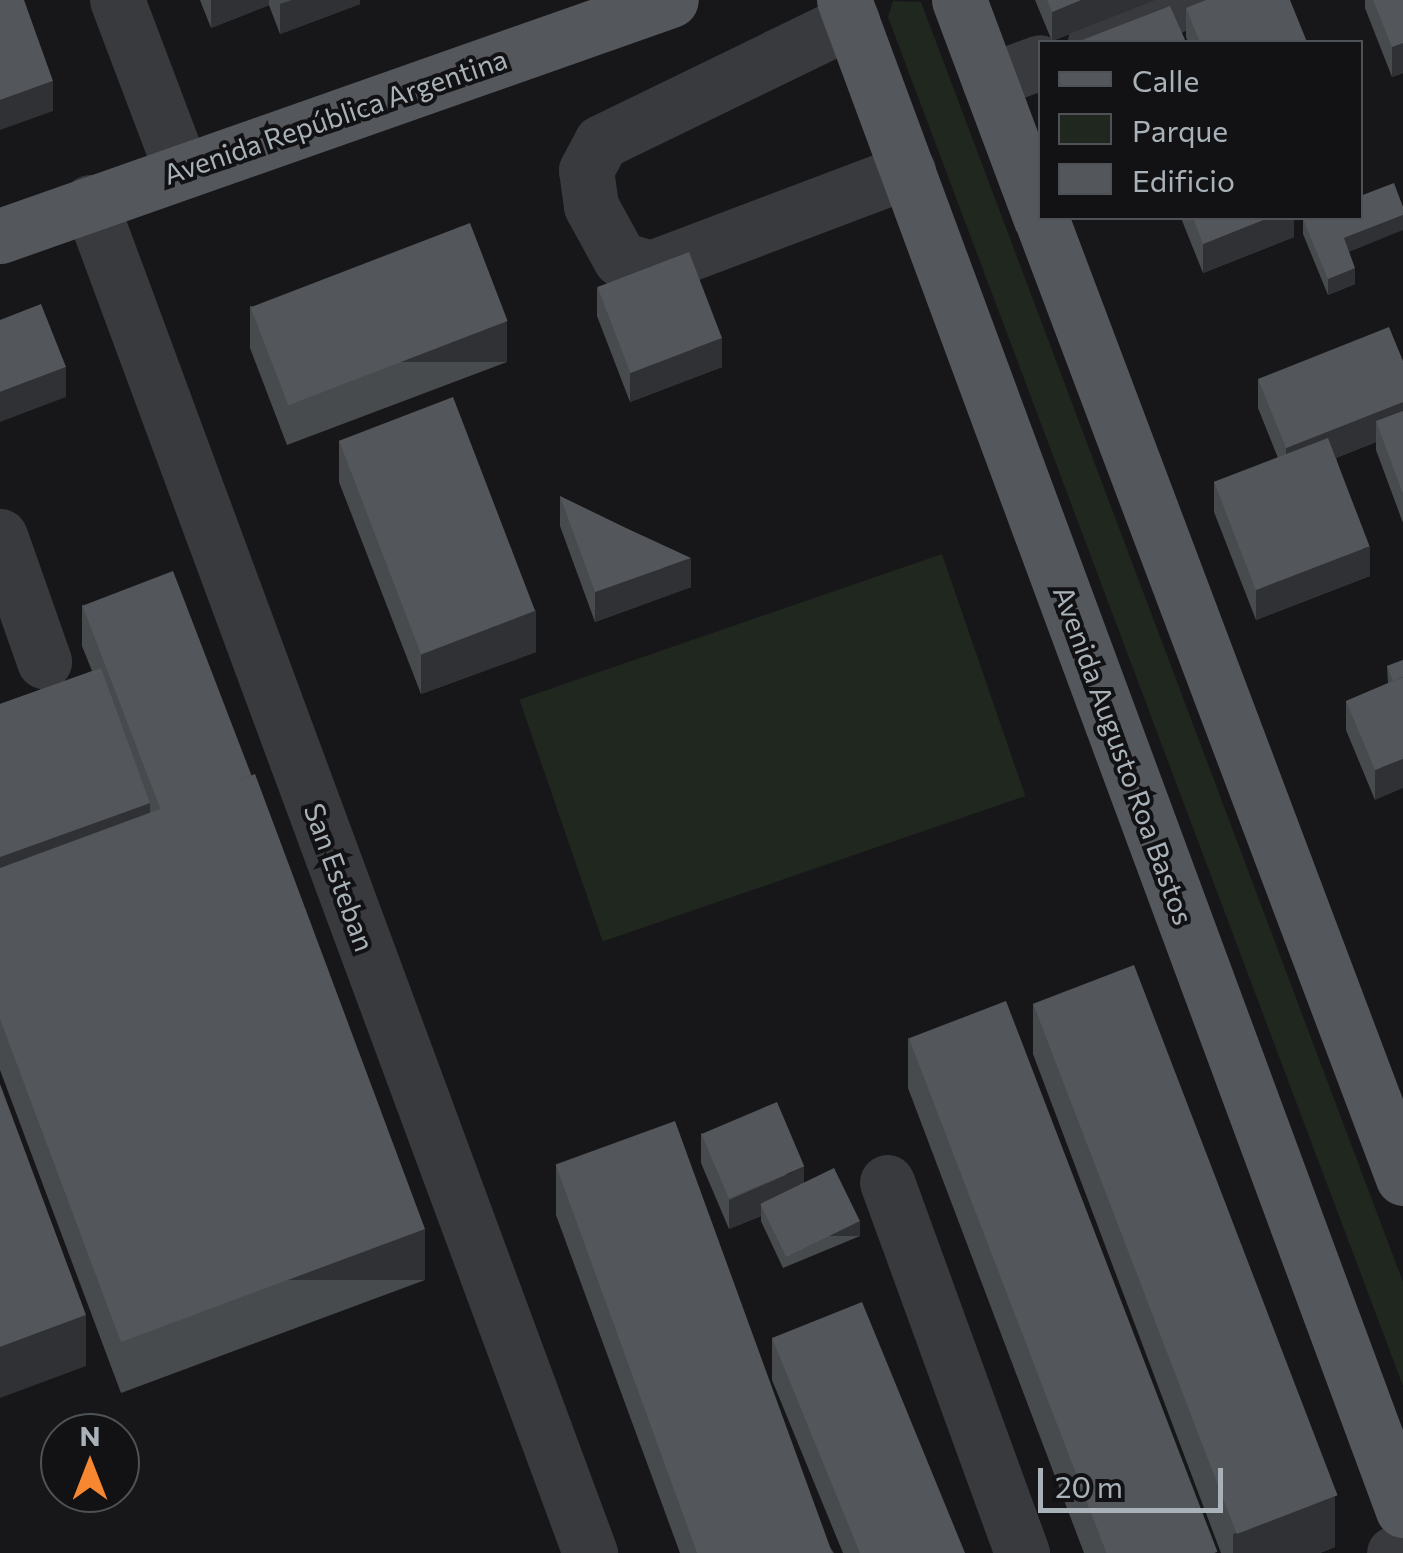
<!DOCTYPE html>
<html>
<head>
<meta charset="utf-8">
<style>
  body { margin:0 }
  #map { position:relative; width:1403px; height:1553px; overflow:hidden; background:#171719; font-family:Commissioner,sans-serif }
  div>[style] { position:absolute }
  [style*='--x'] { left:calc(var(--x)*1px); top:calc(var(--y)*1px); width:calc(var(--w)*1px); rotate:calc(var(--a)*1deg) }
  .green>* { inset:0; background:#1f271f; transform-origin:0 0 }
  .minor>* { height:55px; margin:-27.5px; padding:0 27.5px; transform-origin:27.5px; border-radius:27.5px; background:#383a3e }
  .major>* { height:55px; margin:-27.5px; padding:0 27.5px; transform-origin:27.5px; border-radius:27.5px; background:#54585d }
  .wall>* { inset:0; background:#484b4e }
  .shaded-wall>* { inset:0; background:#303134; transform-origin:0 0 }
  .building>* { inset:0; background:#53565a; transform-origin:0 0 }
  span { translate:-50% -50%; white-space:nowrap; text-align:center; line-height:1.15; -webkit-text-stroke:8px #121214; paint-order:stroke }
  .street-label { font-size:28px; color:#a9b2b9 }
  .legend { position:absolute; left:1038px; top:40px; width:325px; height:180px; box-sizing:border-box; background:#121214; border:2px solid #4e5256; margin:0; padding:12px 18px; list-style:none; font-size:30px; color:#a9b2b9 }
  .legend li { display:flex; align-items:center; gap:20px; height:50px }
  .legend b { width:50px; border:2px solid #4e5256 }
  .north { position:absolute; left:40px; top:1413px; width:100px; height:100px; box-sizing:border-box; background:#121214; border:2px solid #4e5256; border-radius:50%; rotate:0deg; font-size:28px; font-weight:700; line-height:40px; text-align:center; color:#a9b2b9 }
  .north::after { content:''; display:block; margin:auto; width:35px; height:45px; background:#f78731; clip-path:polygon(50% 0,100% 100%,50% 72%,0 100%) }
  .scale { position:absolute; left:1038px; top:1468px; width:185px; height:45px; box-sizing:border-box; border:5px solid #a9b2b9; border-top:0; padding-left:12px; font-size:30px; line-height:35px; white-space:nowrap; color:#a9b2b9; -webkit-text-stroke:8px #121214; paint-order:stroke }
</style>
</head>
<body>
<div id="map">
  <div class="green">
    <i style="clip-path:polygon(893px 1px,921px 2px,1403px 1282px,1403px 1386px,888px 17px)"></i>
    <i style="left:942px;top:554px;width:256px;height:447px;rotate:71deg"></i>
  </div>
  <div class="minor">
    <i style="--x:117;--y:0;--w:181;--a:69.3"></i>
    <i style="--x:852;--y:20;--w:279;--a:154.1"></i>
    <i style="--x:601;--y:142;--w:32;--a:118"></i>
    <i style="--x:586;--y:170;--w:36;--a:82"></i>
    <i style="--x:591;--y:206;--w:60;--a:61.3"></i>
    <i style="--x:620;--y:259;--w:32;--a:16"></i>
    <i style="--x:651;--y:268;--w:275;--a:-20.7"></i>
    <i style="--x:1095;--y:42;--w:100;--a:-24.8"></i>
    <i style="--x:989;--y:81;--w:54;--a:-20.4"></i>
    <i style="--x:90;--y:202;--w:1441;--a:69.69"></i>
    <i style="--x:0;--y:536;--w:133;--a:70.6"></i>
    <i style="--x:887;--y:1182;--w:395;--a:70"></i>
    <i style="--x:1394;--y:1553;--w:10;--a:-24"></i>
  </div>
  <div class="major">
    <i style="--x:844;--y:0;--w:1610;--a:69.69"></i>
    <i style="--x:959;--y:0;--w:232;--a:69.5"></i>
    <i style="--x:1041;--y:218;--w:1026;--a:69.34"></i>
    <i style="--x:0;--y:236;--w:711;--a:-19.38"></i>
  </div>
  <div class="wall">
    <i style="clip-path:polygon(200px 0,360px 0,360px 4px,280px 34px,269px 5px,211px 28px)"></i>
    <i style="clip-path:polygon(1035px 0,1156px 0,1052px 41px)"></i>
    <i style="clip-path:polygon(1365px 0,1403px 0,1403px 73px,1392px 77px,1365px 8px)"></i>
    <i style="clip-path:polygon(1186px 8px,1307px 42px,1188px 42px,1186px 37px)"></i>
    <i style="clip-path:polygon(1181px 218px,1294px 218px,1294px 237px,1203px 273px)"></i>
    <i style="clip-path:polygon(1303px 219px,1349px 252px,1355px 284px,1328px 295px,1303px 234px)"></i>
    <i style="clip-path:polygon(597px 287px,722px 367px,630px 402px,597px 316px)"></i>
    <i style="clip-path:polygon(250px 306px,507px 362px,287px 445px,250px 348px)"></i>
    <i style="clip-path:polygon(1403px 361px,1403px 523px,1376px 450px,1376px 442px,1336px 458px,1370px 576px,1256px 620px,1214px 512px,1214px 482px,1278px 458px,1258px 408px,1258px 379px)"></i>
    <i style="clip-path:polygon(339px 440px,536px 652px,421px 694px,339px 482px)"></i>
    <i style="clip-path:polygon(560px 496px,691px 587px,595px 622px,560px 526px)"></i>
    <i style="clip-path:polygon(82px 604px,425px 1280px,121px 1393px,0 1070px,0 704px,92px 671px,82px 646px)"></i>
    <i style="clip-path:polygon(1403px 660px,1375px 800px,1346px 730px,1346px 701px,1388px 683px,1387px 666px)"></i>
    <i style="clip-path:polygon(1033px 1003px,1335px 1547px,1320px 1553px,1221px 1553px,1033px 1054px)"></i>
    <i style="clip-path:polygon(908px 1037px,1214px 1553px,1084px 1553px,908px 1088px)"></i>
    <i style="clip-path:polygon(701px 1133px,804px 1183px,860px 1236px,783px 1268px,761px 1221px,761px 1216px,729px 1229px,701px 1163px)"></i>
    <i style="clip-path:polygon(556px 1164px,834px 1553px,680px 1553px,556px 1215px)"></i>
    <i style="clip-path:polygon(772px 1338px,965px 1553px,843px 1553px,772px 1380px)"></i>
  </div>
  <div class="shaded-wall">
    <i style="clip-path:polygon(211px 0,269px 0,269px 5px,211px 28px)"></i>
    <i style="clip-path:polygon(292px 0,360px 0,360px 4px,280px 34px,280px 4px)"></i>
    <i style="clip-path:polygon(1081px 0,1156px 0,1052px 41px,1052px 12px)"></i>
    <i style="clip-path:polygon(1403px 43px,1403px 73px,1392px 77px,1392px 47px)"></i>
    <i style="clip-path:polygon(53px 81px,53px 111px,0 130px,0 100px)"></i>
    <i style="clip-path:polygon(1403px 215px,1403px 230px,1344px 254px,1344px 238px)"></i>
    <i style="clip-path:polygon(1268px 218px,1294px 218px,1294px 237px,1203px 273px,1203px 244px)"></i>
    <i style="clip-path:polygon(1355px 268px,1355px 284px,1328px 295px,1328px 279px)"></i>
    <i style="left:507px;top:321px;width:41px;height:235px;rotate:90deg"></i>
    <i style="clip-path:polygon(722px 338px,722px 367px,630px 402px,630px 373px)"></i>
    <i style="clip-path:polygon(66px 367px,66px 397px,0 422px,0 392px)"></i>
    <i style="clip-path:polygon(1403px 402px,1403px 432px,1376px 421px,1376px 442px,1286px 478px,1286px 448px)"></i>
    <i style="clip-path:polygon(1370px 546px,1370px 576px,1256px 620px,1256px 590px)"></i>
    <i style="clip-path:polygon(691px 558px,691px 587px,595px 622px,595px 592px)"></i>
    <i style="clip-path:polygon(536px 610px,536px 652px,421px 694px,421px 652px)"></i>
    <i style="clip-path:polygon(1403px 759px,1403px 788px,1375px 800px,1375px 770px)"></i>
    <i style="clip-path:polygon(150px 803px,150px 854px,0 908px,0 857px)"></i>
    <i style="clip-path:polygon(804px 1167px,804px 1197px,761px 1206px,761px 1216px,729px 1229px,729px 1200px)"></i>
    <i style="left:860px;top:1221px;width:15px;height:83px;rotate:90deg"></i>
    <i style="left:425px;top:1229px;width:51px;height:324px;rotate:90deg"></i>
    <i style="clip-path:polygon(86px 1315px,86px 1366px,0 1398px,0 1347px)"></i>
    <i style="clip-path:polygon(1335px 1496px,1335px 1547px,1320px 1553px,1233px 1553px,1233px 1534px)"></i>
  </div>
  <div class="building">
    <i style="clip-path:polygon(0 0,24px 0,53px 81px,0 100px)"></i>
    <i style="clip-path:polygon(1047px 0,1081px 0,1052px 12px)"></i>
    <i style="clip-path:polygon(1206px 0,1290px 0,1307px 42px,1200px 42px,1186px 8px)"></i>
    <i style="clip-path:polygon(1373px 0,1403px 0,1403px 43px,1392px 47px)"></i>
    <i style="clip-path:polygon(1170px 6px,1186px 42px,1077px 42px)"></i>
    <i style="clip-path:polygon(1394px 183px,1403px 207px,1403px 215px,1344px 238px,1355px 268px,1328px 279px,1303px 219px,1307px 218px,1360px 218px,1360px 196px)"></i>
    <i style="clip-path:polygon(1193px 218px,1268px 218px,1203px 244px)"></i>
    <i style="left:470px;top:223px;width:105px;height:235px;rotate:69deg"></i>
    <i style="left:689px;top:252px;width:92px;height:98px;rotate:69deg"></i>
    <i style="clip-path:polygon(41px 304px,66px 367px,0 392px,0 320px)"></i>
    <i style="clip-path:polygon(1389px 327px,1403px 361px,1403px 402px,1286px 448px,1258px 379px)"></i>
    <i style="left:453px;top:397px;width:229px;height:122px;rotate:69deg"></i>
    <i style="clip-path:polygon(1403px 411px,1403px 494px,1376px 421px)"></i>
    <i style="left:1328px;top:438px;width:116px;height:122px;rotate:69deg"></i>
    <i style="clip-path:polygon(560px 496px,626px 528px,691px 558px,595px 592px)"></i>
    <i style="left:173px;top:571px;width:219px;height:97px;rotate:69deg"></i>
    <i style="clip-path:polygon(1403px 660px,1403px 677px,1393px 681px,1387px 666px)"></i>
    <i style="clip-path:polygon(101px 668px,150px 803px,0 857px,0 704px)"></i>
    <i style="clip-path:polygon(1403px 677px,1403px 759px,1375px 770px,1346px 701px)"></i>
    <i style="clip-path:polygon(255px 774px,425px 1229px,121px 1342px,0 1019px,0 868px)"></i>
    <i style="left:1134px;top:965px;width:568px;height:108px;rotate:69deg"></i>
    <i style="left:1006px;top:1001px;width:590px;height:104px;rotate:69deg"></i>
    <i style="clip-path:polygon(0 1084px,86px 1315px,0 1347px)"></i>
    <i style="left:777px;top:1102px;width:70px;height:82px;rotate:67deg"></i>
    <i style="left:675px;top:1121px;width:460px;height:127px;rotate:70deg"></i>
    <i style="left:834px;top:1168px;width:59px;height:82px;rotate:64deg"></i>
    <i style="clip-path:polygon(862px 1302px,965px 1553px,860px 1553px,772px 1338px)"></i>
  </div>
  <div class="street-label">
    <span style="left:335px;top:116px;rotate:-19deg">Avenida República Argentina</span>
    <span style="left:1124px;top:755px;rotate:70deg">Avenida Augusto Roa Bastos</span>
    <span style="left:340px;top:877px;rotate:70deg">San Esteban</span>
  </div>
  <ul class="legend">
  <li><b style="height:12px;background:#54585d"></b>Calle</li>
  <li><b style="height:28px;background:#1f271f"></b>Parque</li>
  <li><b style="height:28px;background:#53565a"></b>Edificio</li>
  </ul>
  <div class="north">N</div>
  <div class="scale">20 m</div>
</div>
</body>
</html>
